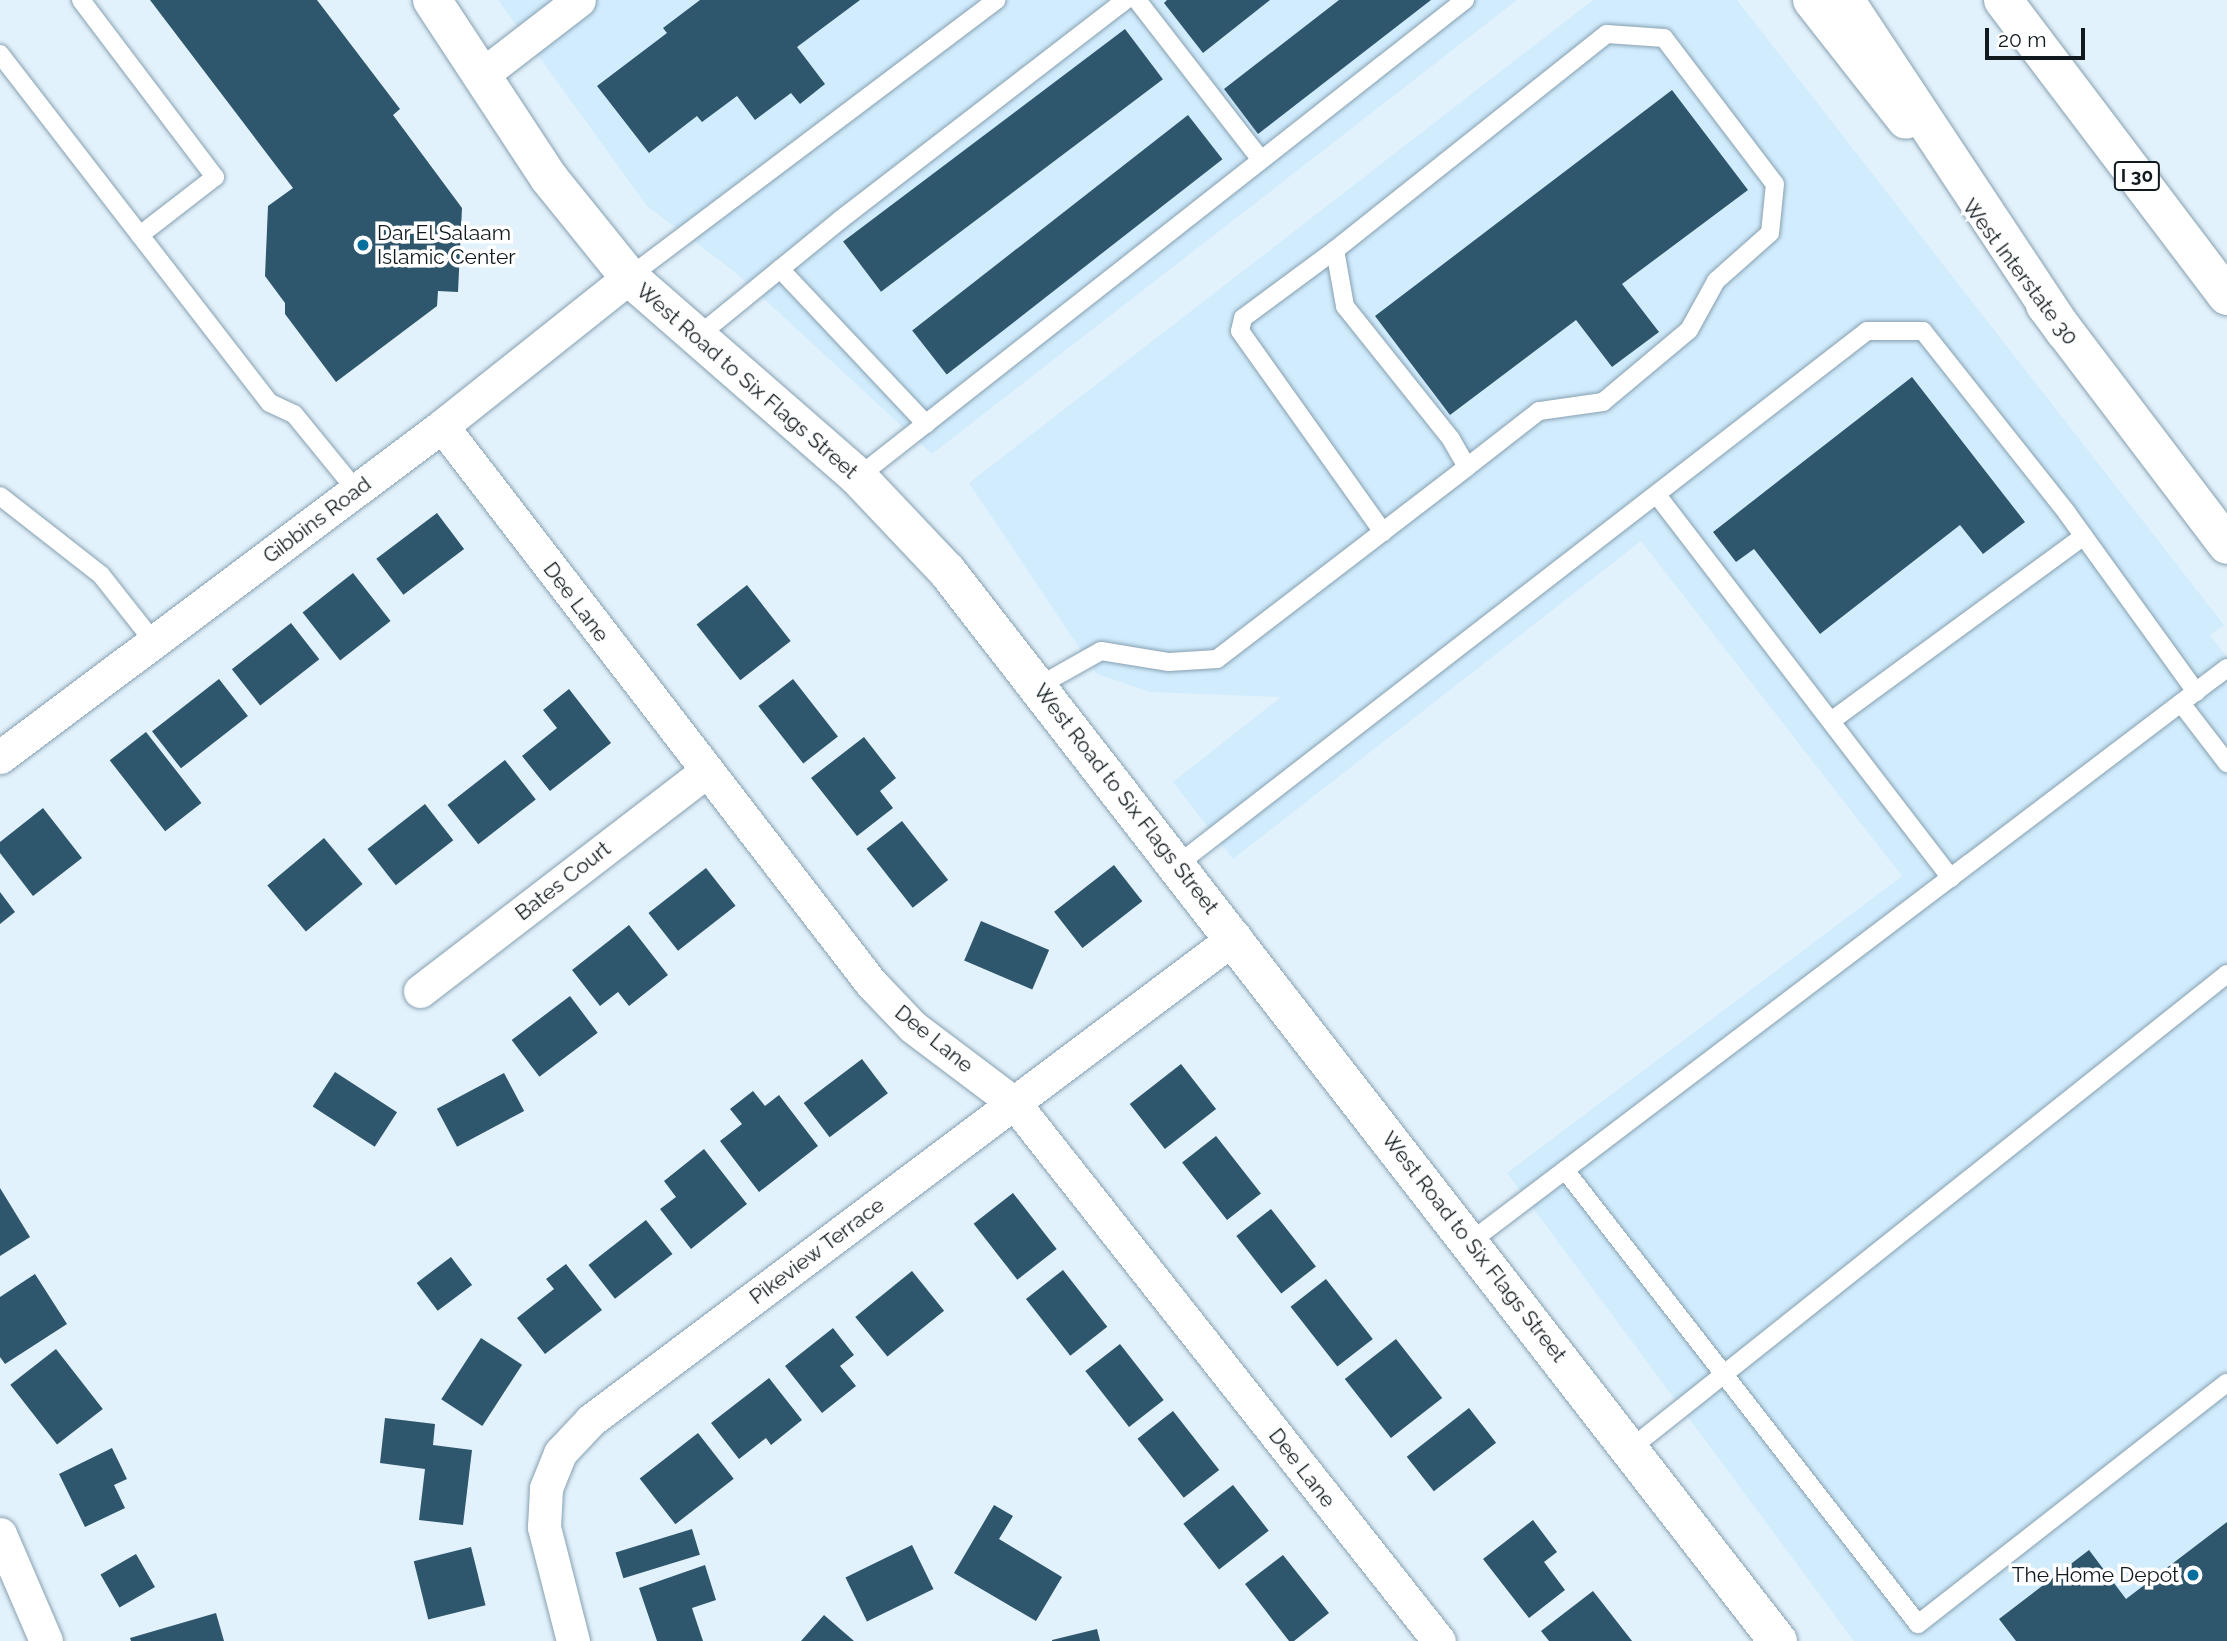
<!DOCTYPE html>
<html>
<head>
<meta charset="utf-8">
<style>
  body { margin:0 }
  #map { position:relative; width:2227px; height:1641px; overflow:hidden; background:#e2f2fc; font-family:Raleway,sans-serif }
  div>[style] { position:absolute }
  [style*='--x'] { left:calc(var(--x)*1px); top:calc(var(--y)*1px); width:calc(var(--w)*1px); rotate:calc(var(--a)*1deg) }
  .built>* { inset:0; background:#d1ecfd }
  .building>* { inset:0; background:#2e566c; transform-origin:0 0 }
  .roads { filter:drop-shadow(0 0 2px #87a0b0) drop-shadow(0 0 2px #87a0b0) }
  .service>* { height:18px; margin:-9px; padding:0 9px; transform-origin:9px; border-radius:9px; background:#fff }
  .minor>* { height:33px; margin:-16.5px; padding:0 16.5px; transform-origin:16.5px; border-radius:16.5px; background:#fff }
  .tertiary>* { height:38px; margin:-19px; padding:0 19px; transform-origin:19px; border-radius:19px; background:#fff }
  .secondary>* { height:38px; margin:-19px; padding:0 19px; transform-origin:19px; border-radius:19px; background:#fff }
  .motorway>* { height:38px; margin:-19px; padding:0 19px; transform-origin:19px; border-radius:19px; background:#fff }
  .dots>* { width:19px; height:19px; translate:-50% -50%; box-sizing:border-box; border:4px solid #fff; border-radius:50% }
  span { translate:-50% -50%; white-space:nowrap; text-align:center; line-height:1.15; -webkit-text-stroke:7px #fff; paint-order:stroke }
  .shield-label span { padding:2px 5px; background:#fff; border:2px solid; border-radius:5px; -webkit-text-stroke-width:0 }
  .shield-label { font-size:19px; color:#0f191e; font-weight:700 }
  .poi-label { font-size:21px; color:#0f191e }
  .left { translate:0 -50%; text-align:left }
  .right { translate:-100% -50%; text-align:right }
  .street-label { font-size:21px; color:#0f191e }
  .scale { position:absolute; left:1985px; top:28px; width:100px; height:32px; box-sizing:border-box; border:4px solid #0f191e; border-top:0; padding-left:9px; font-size:21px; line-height:24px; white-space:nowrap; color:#0f191e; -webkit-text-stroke:5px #fff; paint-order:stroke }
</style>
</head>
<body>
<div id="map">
  <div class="built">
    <i style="clip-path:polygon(498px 0,1517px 0,932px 454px,735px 272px,647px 206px)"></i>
    <i style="clip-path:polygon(1593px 0,1737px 0,2224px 625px,2210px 635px,2227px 657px,2227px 1641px,1854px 1641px,1507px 1173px,1902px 876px,1641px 541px,1233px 859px,1173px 782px,1281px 697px,1150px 692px,1097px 674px,969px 483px)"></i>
  </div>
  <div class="building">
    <i style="clip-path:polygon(150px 0,317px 0,400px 109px,393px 115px,462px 208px,458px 292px,438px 291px,437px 306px,336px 382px,285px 314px,285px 303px,265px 276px,268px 206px,293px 188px)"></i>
    <i style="clip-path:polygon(700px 0,860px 0,797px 47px,825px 84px,800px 104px,791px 93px,755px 120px,737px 96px,702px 122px,697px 116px,649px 153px,597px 86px,667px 33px,663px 28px)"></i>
    <i style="clip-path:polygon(1167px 0,1270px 0,1203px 53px,1164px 3px)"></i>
    <i style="clip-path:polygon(1339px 0,1431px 0,1258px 134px,1224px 89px)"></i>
    <i style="left:1125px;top:29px;width:63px;height:353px;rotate:53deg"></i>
    <i style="clip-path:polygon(1672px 90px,1748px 190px,1622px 284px,1659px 332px,1612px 367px,1576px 320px,1450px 415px,1375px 316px)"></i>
    <i style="left:1188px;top:115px;width:56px;height:350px;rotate:52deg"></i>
    <i style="clip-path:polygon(1912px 377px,2025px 522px,1983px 554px,1960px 525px,1820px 634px,1754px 549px,1736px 562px,1713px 532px)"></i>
    <i style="left:437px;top:513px;width:45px;height:76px;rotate:53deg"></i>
    <i style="left:353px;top:573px;width:61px;height:64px;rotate:52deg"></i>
    <i style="left:747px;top:585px;width:71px;height:64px;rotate:52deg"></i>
    <i style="left:291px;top:623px;width:46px;height:75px;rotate:52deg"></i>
    <i style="left:219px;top:679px;width:47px;height:85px;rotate:52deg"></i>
    <i style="left:793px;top:679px;width:73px;height:44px;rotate:52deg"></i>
    <i style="clip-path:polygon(569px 689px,611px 743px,550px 791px,522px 756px,557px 728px,543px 710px)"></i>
    <i style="left:146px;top:732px;width:90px;height:46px;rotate:52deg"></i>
    <i style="clip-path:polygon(864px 737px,896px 778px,880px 791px,893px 808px,857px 836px,811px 778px)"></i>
    <i style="left:505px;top:760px;width:50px;height:73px;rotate:52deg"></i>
    <i style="left:425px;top:804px;width:46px;height:73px;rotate:52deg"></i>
    <i style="clip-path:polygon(43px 808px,82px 858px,33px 896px,0 853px,0 842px)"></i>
    <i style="left:902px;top:821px;width:75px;height:45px;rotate:52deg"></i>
    <i style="left:324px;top:838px;width:60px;height:74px;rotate:50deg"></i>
    <i style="left:1114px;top:865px;width:46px;height:76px;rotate:52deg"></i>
    <i style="left:706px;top:868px;width:48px;height:73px;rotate:52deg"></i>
    <i style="clip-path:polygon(0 892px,15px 912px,0 924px)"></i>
    <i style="left:981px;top:921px;width:74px;height:43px;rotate:23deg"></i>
    <i style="clip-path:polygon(629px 925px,668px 975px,629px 1006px,618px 992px,600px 1006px,572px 970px)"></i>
    <i style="left:570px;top:996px;width:46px;height:73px;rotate:53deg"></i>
    <i style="left:862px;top:1059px;width:43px;height:73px;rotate:53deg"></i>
    <i style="left:1181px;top:1064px;width:57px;height:65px;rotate:52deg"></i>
    <i style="left:335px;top:1072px;width:74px;height:41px;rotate:33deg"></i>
    <i style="left:504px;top:1073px;width:43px;height:76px;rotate:62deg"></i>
    <i style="clip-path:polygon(753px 1091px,765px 1106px,779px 1095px,818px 1146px,759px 1192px,720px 1141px,742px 1124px,730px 1109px)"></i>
    <i style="left:1216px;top:1136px;width:73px;height:43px;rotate:52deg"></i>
    <i style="clip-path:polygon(704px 1149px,747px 1204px,691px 1249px,660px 1209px,676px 1197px,664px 1181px)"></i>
    <i style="clip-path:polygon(0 1188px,30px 1237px,0 1256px)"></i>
    <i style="left:1013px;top:1193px;width:71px;height:50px;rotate:52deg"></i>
    <i style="left:1271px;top:1209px;width:73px;height:44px;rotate:52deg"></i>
    <i style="left:646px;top:1220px;width:43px;height:73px;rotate:52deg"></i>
    <i style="left:451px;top:1257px;width:35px;height:43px;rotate:53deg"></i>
    <i style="clip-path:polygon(566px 1264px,602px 1310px,545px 1354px,517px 1318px,554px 1289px,546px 1279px)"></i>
    <i style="left:1063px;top:1270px;width:72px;height:47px;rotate:52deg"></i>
    <i style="left:912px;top:1271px;width:51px;height:73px;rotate:51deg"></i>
    <i style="clip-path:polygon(35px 1274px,67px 1324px,5px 1364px,0 1357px,0 1297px)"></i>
    <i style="left:1326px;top:1279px;width:76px;height:45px;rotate:52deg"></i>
    <i style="clip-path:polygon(833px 1328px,854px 1355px,840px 1366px,856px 1386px,822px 1413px,785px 1366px)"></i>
    <i style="left:481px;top:1338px;width:49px;height:73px;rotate:33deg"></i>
    <i style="left:1396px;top:1339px;width:75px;height:65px;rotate:52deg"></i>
    <i style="left:1120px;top:1344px;width:71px;height:44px;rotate:52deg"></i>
    <i style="left:56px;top:1349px;width:76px;height:58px;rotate:52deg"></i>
    <i style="clip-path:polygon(769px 1378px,802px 1420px,771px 1445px,766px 1438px,739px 1459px,711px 1423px)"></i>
    <i style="left:1469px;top:1408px;width:44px;height:79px;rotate:52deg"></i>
    <i style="left:1173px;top:1411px;width:75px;height:45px;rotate:52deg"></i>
    <i style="clip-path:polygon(385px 1418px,435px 1424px,433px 1445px,472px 1450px,463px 1525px,419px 1520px,425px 1469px,380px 1463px)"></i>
    <i style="left:698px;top:1433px;width:58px;height:74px;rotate:52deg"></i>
    <i style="clip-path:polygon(112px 1448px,127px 1479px,114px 1485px,125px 1508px,85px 1527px,59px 1474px)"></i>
    <i style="left:1233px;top:1485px;width:58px;height:63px;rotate:52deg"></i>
    <i style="clip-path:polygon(994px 1505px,1013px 1516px,999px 1539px,1062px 1577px,1036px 1621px,954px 1573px)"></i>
    <i style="clip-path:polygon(1533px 1520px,1557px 1552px,1544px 1562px,1565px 1590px,1529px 1618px,1483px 1559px)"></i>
    <i style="clip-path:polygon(2227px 1522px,2227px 1641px,2016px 1641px,1999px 1619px,2089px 1550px,2126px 1599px)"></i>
    <i style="left:692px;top:1529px;width:27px;height:80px;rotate:73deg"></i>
    <i style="left:912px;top:1545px;width:49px;height:74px;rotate:64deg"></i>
    <i style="left:471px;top:1547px;width:60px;height:59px;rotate:76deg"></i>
    <i style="left:136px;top:1554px;width:38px;height:41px;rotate:60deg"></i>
    <i style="clip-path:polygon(1283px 1555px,1329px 1613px,1294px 1641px,1289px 1641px,1245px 1584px)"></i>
    <i style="clip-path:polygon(705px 1565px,716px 1600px,692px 1608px,703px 1641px,657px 1641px,639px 1588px)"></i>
    <i style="clip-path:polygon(1593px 1591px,1632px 1641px,1549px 1641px,1541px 1631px)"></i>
    <i style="clip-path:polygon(216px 1613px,224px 1641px,131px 1641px,130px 1638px)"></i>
    <i style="clip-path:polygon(824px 1615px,854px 1641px,801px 1641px)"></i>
    <i style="clip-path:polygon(1097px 1629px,1100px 1641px,1052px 1641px,1052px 1640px)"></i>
  </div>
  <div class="roads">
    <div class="service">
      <i style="--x:81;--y:0;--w:222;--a:52.9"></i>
      <i style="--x:215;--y:177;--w:95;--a:142.3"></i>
      <i style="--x:1137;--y:0;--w:202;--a:52.2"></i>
      <i style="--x:0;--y:54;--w:441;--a:52.3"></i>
      <i style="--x:270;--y:403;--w:26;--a:25"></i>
      <i style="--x:294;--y:414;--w:98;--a:50.8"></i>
      <i style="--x:1335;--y:250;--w:114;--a:143.5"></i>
      <i style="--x:1243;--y:318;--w:13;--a:103"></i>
      <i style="--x:1240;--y:331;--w:247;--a:54.6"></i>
      <i style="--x:780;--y:269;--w:213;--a:46.7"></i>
      <i style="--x:629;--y:277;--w:460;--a:-37"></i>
      <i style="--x:698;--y:336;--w:183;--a:-39.2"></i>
      <i style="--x:840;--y:220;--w:361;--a:-37.6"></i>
      <i style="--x:858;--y:477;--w:772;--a:-38.16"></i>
      <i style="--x:1657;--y:495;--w:483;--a:52.5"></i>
      <i style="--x:0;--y:496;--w:128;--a:38"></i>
      <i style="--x:101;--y:575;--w:85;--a:51.7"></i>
      <i style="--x:1037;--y:687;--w:73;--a:-29.4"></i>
      <i style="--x:1101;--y:651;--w:69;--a:9.2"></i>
      <i style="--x:1169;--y:662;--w:48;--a:-3.6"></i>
      <i style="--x:1217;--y:659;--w:315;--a:-37.5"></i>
      <i style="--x:1467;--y:467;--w:32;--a:-120"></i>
      <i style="--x:1451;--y:439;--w:170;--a:-128.6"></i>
      <i style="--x:1345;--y:306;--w:57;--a:-100.1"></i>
      <i style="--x:1335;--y:250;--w:347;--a:-38.5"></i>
      <i style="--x:1607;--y:34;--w:57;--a:4"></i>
      <i style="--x:1664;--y:38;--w:183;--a:52.8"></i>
      <i style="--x:1775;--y:184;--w:49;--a:95.8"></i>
      <i style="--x:1770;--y:233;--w:72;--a:138.4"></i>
      <i style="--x:1716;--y:281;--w:56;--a:118.9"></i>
      <i style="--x:1689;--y:330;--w:112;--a:140.1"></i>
      <i style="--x:1603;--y:402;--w:65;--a:172"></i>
      <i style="--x:1539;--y:411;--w:91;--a:142.1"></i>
      <i style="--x:2181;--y:703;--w:76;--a:52.5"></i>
      <i style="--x:1831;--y:721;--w:313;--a:-36.2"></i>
      <i style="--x:1177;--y:865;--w:872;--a:-37.74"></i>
      <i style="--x:1867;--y:331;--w:56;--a:0"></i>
      <i style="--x:1923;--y:331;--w:232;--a:51.6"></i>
      <i style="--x:2067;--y:513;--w:221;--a:54.2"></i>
      <i style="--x:1565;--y:1170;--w:575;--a:52.13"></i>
      <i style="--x:1918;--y:1624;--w:392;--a:-38"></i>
      <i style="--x:1470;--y:1242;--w:950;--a:-37.17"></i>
      <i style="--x:1630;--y:1449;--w:763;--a:-38.51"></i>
    </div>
    <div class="minor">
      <i style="--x:483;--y:74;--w:121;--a:-37.6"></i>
      <i style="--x:442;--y:426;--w:703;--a:52.4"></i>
      <i style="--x:871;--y:983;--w:61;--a:46.3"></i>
      <i style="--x:913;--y:1027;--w:128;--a:37"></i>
      <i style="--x:1015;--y:1104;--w:684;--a:51.71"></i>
      <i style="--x:0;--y:757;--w:552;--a:-36.83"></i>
      <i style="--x:442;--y:426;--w:239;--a:-38.5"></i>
      <i style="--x:420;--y:991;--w:359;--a:-37.5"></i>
      <i style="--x:0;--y:1534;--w:116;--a:66.7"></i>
      <i style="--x:573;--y:1641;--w:118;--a:-104.3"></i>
      <i style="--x:544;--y:1527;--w:39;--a:-87"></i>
      <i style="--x:546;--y:1488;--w:38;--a:-68"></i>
      <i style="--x:560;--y:1453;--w:45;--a:-46.8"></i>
      <i style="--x:591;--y:1420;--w:805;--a:-36.87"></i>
    </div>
    <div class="tertiary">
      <i style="--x:432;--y:0;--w:213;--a:56.7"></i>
      <i style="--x:549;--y:178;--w:127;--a:51.1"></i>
      <i style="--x:629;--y:277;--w:304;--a:41.1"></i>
      <i style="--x:858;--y:477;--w:129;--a:46.6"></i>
      <i style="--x:947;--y:571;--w:1355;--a:52.17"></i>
    </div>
    <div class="secondary">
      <i style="--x:1812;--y:0;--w:152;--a:51.9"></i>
      <i style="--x:2045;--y:305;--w:301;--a:52.8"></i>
    </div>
    <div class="motorway">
      <i style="--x:1845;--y:0;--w:398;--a:56.5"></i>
      <i style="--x:2003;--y:0;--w:371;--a:52.9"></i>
    </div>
  </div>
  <div class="dots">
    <i style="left:363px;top:245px;background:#036f9c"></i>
    <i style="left:2193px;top:1575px;background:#036f9c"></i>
  </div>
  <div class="shield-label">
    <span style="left:2137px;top:176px">I 30</span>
  </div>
  <div class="poi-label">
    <span class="left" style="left:377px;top:245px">Dar El Salaam<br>Islamic Center</span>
    <span class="right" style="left:2179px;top:1575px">The Home Depot</span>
  </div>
  <div class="street-label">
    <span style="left:2020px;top:272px;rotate:53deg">West Interstate 30</span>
    <span style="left:747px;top:381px;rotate:41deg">West Road to Six Flags Street</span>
    <span style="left:317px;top:520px;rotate:-37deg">Gibbins Road</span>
    <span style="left:576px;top:602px;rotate:53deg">Dee Lane</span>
    <span style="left:1126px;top:799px;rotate:52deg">West Road to Six Flags Street</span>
    <span style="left:563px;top:881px;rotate:-38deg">Bates Court</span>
    <span style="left:934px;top:1039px;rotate:39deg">Dee Lane</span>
    <span style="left:1474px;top:1247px;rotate:52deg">West Road to Six Flags Street</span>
    <span style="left:817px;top:1251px;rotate:-37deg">Pikeview Terrace</span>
    <span style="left:1302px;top:1468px;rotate:52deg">Dee Lane</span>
  </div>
  <div class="scale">20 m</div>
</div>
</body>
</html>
